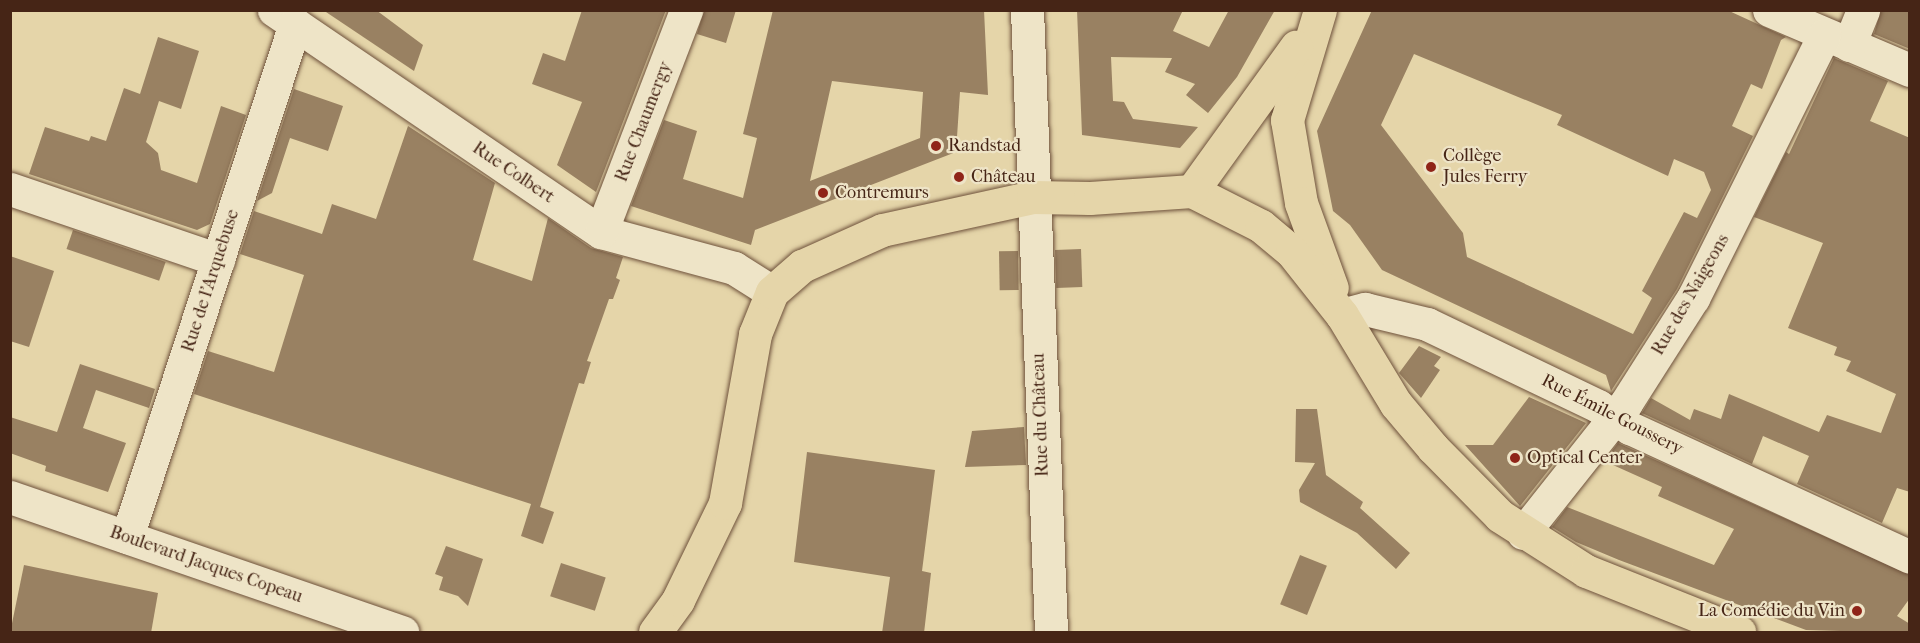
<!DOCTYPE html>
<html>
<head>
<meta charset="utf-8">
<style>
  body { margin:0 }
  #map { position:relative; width:1920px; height:643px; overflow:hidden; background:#e5d5a9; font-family:"IM FELL French Canon",serif }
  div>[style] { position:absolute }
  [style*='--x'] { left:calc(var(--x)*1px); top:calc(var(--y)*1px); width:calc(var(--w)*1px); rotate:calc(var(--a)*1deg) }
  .building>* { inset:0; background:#998162; transform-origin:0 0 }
  .roads { filter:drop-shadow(0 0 2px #6e513b) drop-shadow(0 0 2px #6e513b) }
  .minor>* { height:33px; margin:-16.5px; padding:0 16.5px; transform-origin:16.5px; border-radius:16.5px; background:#eee4c7 }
  .major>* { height:33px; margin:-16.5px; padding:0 16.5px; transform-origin:16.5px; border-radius:16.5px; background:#e5d5a9 }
  .dots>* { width:16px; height:16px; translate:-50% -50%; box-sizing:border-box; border:3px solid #eee4c7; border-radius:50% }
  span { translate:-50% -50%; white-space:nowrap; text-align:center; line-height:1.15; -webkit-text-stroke:4.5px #eee4c7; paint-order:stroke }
  .street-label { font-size:18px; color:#462516 }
  .poi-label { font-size:18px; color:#462516 }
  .left { translate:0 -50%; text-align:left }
  .right { translate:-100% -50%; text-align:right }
  .frame { position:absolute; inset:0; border:12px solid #462516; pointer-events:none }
</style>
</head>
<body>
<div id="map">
  <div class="building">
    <i style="clip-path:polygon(323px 10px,376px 10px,423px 45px,414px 71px)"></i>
    <i style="clip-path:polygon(582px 10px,666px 10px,596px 192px,557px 165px,582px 102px,532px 84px,543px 53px,565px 61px)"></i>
    <i style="clip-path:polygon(704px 10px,736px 10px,726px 43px,697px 34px)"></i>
    <i style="clip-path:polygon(evenodd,773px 10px,984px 10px,988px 95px,960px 92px,956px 152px,755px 230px,751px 245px,631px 206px,664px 120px,697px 131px,683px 179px,743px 198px,757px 138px,743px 134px,773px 10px,832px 81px,923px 92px,920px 138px,810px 181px,832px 81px)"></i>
    <i style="clip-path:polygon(1077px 10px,1183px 10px,1173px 31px,1209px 47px,1229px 10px,1275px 10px,1237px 77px,1208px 113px,1186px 95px,1195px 84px,1165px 72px,1172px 58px,1111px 57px,1113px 101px,1124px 102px,1133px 119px,1198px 127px,1180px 148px,1082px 135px)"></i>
    <i style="clip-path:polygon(evenodd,1372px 10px,1727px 10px,1786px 37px,1781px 40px,1762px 89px,1751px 84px,1732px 126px,1753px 136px,1677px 289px,1611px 391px,1606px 375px,1382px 270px,1350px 225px,1333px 211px,1317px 131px,1372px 10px,1414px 54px,1562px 115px,1557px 125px,1668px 176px,1674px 159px,1704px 172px,1711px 190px,1697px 218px,1684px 212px,1642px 291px,1652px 298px,1633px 334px,1467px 257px,1463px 233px,1381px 125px,1414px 54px)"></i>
    <i style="clip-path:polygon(1881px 10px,1910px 10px,1910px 49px,1874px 34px)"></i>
    <i style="clip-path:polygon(158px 37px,199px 51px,181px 109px,159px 101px,146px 142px,158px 153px,161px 170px,197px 183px,221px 106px,246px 115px,210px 224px,197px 230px,29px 174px,45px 127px,89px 141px,91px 136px,106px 141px,124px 88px,140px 94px)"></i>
    <i style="clip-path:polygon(1834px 58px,1888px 81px,1870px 121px,1910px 138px,1910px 492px,1897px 488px,1882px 523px,1797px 484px,1809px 456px,1763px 436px,1752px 464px,1642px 413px,1651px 398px,1690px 420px,1694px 409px,1721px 419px,1729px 394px,1819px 432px,1827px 415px,1881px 433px,1896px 394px,1846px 371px,1851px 361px,1834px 355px,1837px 347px,1788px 328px,1823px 243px,1754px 217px,1786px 152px,1789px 154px)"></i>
    <i style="clip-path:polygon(294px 89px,343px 106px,328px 151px,290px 138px,272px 193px,257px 201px)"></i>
    <i style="clip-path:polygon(408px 126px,495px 183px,473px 260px,532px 281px,548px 218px,591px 248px,623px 257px,616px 278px,620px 280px,613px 299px,609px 299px,587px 361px,591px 362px,584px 384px,579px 383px,540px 507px,554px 512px,543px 544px,521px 536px,531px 504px,194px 394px,208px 351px,274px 372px,304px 275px,240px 254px,254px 211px,322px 234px,332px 204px,376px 219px)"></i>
    <i style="left:73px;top:230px;width:98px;height:20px;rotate:19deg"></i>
    <i style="left:1081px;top:249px;width:38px;height:26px;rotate:88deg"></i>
    <i style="left:1018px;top:251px;width:39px;height:19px;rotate:89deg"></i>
    <i style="clip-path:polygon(10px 256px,54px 271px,29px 347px,10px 341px)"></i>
    <i style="clip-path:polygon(1419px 346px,1441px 357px,1434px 366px,1440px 370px,1421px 398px,1399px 373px)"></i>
    <i style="clip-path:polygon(80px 364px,155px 389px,149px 408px,96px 390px,83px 428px,126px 443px,108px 492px,45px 471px,46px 466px,10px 453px,10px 417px,57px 432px)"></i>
    <i style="clip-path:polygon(1529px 397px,1586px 423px,1520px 506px,1465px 445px,1493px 445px)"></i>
    <i style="clip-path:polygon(1296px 409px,1317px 409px,1326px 475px,1363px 502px,1360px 508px,1410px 553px,1396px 569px,1357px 533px,1300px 502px,1299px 490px,1315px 463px,1295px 462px)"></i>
    <i style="clip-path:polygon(1024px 427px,1026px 465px,965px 467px,972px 431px)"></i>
    <i style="clip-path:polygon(1618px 443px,1910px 575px,1910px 598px,1897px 616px,1910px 624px,1910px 633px,1806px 630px,1619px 560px,1576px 542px,1552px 527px,1567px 507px,1714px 565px,1734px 529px,1658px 496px,1662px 487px,1604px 461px)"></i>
    <i style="clip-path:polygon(807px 452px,935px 470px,922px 571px,931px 573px,924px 633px,882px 633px,890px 577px,794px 562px)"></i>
    <i style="clip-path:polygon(446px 546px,483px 559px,468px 606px,458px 596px,439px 590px,443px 577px,435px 574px)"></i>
    <i style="left:1300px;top:555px;width:29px;height:53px;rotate:22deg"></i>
    <i style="left:561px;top:563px;width:47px;height:35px;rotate:18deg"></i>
    <i style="clip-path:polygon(24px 565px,158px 593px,151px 633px,10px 633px)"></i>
  </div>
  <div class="roads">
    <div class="minor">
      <i style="--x:274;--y:10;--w:395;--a:34.2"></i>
      <i style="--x:601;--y:232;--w:138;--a:15.1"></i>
      <i style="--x:734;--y:268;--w:45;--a:32.3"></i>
      <i style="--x:1027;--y:10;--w:622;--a:87.79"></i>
      <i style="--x:1769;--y:10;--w:153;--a:23.1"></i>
      <i style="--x:1849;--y:45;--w:38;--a:-68"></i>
      <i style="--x:10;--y:189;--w:220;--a:18.8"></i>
      <i style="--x:601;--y:232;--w:238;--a:-69"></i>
      <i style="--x:1342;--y:315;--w:24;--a:-15"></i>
      <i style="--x:1365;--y:309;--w:64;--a:13.6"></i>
      <i style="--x:1427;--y:324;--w:190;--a:25.6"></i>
      <i style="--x:1598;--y:406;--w:39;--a:35"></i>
      <i style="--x:1630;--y:428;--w:308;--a:24.7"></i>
      <i style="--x:10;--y:497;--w:415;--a:19"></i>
      <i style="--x:1523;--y:533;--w:166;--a:-51.6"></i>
      <i style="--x:1626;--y:403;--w:125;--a:-57.5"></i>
      <i style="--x:1693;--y:298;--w:294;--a:-63.5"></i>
      <i style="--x:127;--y:537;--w:540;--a:-71.87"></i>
    </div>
    <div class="major">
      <i style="--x:1320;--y:10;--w:115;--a:106.7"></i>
      <i style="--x:1287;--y:120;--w:84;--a:80.4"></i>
      <i style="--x:1301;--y:203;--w:90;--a:70"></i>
      <i style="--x:1192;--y:191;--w:77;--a:26.9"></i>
      <i style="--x:1261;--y:226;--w:40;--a:40"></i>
      <i style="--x:1292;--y:252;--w:80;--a:51.6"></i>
      <i style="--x:1342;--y:315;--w:104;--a:58.8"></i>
      <i style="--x:1396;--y:404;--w:57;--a:49.9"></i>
      <i style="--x:1433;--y:448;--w:95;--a:45.4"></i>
      <i style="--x:1500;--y:516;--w:102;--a:32.6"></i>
      <i style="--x:1586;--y:571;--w:165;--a:21.7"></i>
      <i style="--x:1192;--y:191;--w:178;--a:-54.2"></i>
      <i style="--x:655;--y:632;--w:39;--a:-54"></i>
      <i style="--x:678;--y:600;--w:108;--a:-64.1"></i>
      <i style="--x:725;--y:503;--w:172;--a:-79.9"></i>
      <i style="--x:755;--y:334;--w:45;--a:-68"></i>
      <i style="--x:772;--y:292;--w:40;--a:-41"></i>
      <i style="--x:802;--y:266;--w:88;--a:-24.2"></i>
      <i style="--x:882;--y:230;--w:155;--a:-12.3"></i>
      <i style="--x:1033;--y:197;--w:57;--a:1"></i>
      <i style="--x:1090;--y:198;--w:102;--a:-3.9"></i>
    </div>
  </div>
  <div class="dots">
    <i style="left:936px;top:146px;background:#8f2418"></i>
    <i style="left:1431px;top:167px;background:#8f2418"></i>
    <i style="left:959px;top:177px;background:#8f2418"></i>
    <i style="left:823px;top:193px;background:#8f2418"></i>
    <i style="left:1515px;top:458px;background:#8f2418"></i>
    <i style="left:1857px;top:611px;background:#8f2418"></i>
  </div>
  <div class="street-label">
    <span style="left:644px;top:122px;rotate:-69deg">Rue Chaumergy</span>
    <span style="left:513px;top:173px;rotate:34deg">Rue Colbert</span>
    <span style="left:211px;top:281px;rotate:-72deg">Rue de l'Arquebuse</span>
    <span style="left:1691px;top:295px;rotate:-60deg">Rue des Naigeons</span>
    <span style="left:1041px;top:415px;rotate:-92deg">Rue du Château</span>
    <span style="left:1612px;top:415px;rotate:27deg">Rue Émile Goussery</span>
    <span style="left:206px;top:565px;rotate:19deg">Boulevard Jacques Copeau</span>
  </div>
  <div class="poi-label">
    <span class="left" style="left:948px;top:146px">Randstad</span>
    <span class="left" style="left:1443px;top:167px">Collège<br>Jules Ferry</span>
    <span class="left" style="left:971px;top:177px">Château</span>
    <span class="left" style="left:835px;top:193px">Contremurs</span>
    <span class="left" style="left:1527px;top:458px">Optical Center</span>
    <span class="right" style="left:1845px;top:611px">La Comédie du Vin</span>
  </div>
  <div class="frame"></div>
</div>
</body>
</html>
